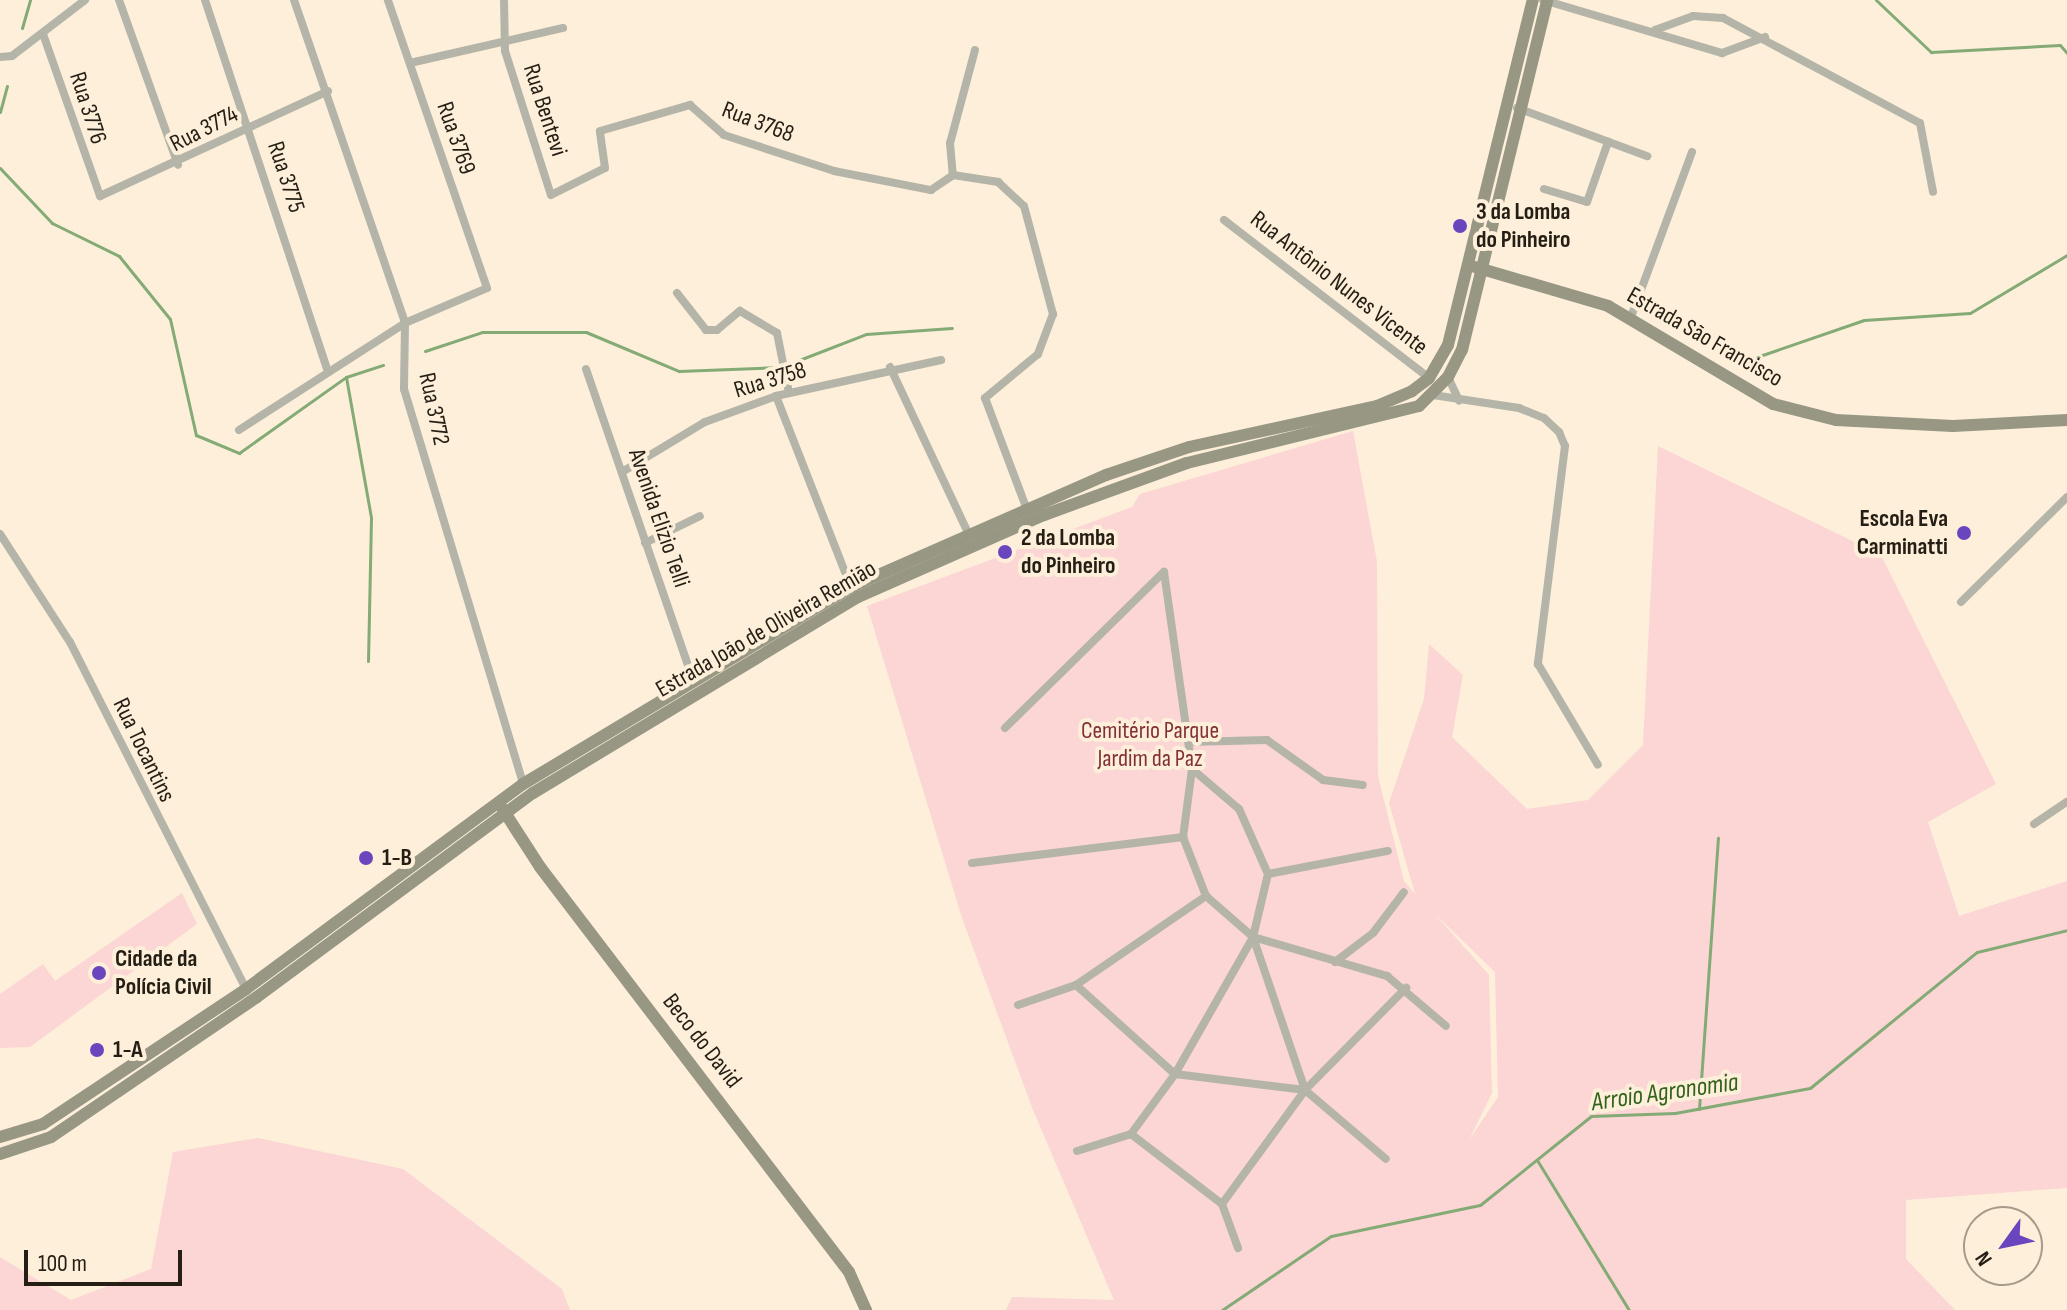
<!DOCTYPE html>
<html>
<head>
<meta charset="utf-8">
<style>
  body { margin:0 }
  #map { position:relative; width:2067px; height:1310px; overflow:hidden; background:#fdefd9; font-family:"Sofia Sans Condensed",sans-serif }
  div>[style] { position:absolute }
  [style*='--x'] { left:calc(var(--x)*1px); top:calc(var(--y)*1px); width:calc(var(--w)*1px); rotate:calc(var(--a)*1deg) }
  .green>* { inset:0; background:#fbd6d5 }
  .stream>* { height:3px; margin:-1.5px; padding:0 1.5px; transform-origin:1.5px; border-radius:1.5px; background:#84aa76 }
  .street>* { height:8px; margin:-4px; padding:0 4px; transform-origin:4px; border-radius:4px; background:#b4b5a8 }
  .secondary>* { height:12px; margin:-6px; padding:0 6px; transform-origin:6px; border-radius:6px; background:#979784 }
  .dots>* { width:22px; height:22px; translate:-50% -50%; box-sizing:border-box; border:4px solid #fdefd9; border-radius:50% }
  span { translate:-50% -50%; white-space:nowrap; text-align:center; line-height:1.15; -webkit-text-stroke:8px #fdefd9; paint-order:stroke }
  .street-label { font-size:24px; color:#241e14 }
  .poi-label { font-size:24px; color:#241e14; font-weight:700 }
  .left { translate:0 -50%; text-align:left }
  .right { translate:-100% -50%; text-align:right }
  .park-label { font-size:24px; color:#833035 }
  .water-label { font-size:26px; color:#32631b; font-style:italic }
  .north { position:absolute; left:1963px; top:1206px; width:80px; height:80px; box-sizing:border-box; background:#fdefd9; border:2px solid #a69b8a; border-radius:50%; rotate:237deg; font-size:22px; font-weight:700; line-height:32px; text-align:center; color:#241e14 }
  .north::after { content:''; display:block; margin:auto; width:28px; height:36px; background:#6946be; clip-path:polygon(50% 0,100% 100%,50% 72%,0 100%) }
  .scale { position:absolute; left:24px; top:1250px; width:158px; height:36px; box-sizing:border-box; border:4px solid #241e14; border-top:0; padding-left:10px; font-size:24px; line-height:28px; white-space:nowrap; color:#241e14; -webkit-text-stroke:6px #fdefd9; paint-order:stroke }
</style>
</head>
<body>
<div id="map">
  <div class="green">
    <i style="clip-path:polygon(evenodd,1353px 431px,1377px 562px,1378px 776px,1404px 881px,1415px 894px,1389px 803px,1424px 699px,1429px 644px,1463px 675px,1452px 737px,1527px 809px,1588px 800px,1643px 745px,1658px 446px,1881px 555px,1996px 784px,1928px 822px,1959px 916px,2067px 881px,2067px 1188px,1906px 1200px,1906px 1259px,1955px 1310px,1006px 1310px,1012px 1297px,1114px 1300px,1033px 1110px,962px 918px,867px 606px,1132px 507px,1140px 494px,1353px 431px,1435px 914px,1495px 972px,1498px 1097px,1469px 1140px,1492px 1093px,1489px 975px,1435px 914px)"></i>
    <i style="clip-path:polygon(182px 893px,197px 924px,30px 1047px,0 1048px,0 994px,43px 964px,55px 981px)"></i>
    <i style="clip-path:polygon(258px 1138px,403px 1169px,562px 1289px,570px 1310px,0 1310px,0 1257px,71px 1300px,151px 1269px,173px 1152px)"></i>
  </div>
  <div class="stream">
    <i style="--x:1876;--y:0;--w:76;--a:43.4"></i>
    <i style="--x:1931;--y:52;--w:129;--a:-3.1"></i>
    <i style="--x:2060;--y:45;--w:11;--a:49"></i>
    <i style="--x:22;--y:28;--w:29;--a:-74"></i>
    <i style="--x:0;--y:112;--w:27;--a:-75"></i>
    <i style="--x:0;--y:168;--w:76;--a:46.6"></i>
    <i style="--x:52;--y:223;--w:75;--a:26.2"></i>
    <i style="--x:119;--y:256;--w:81;--a:51"></i>
    <i style="--x:170;--y:319;--w:119;--a:77.4"></i>
    <i style="--x:196;--y:435;--w:47;--a:22.7"></i>
    <i style="--x:239;--y:453;--w:131;--a:-35.4"></i>
    <i style="--x:346;--y:377;--w:39;--a:-18"></i>
    <i style="--x:425;--y:351;--w:60;--a:-18.4"></i>
    <i style="--x:482;--y:332;--w:104;--a:0"></i>
    <i style="--x:586;--y:332;--w:101;--a:22.8"></i>
    <i style="--x:679;--y:371;--w:102;--a:-2.2"></i>
    <i style="--x:781;--y:367;--w:91;--a:-21.2"></i>
    <i style="--x:866;--y:334;--w:86;--a:-4"></i>
    <i style="--x:1742;--y:362;--w:129;--a:-19"></i>
    <i style="--x:1864;--y:320;--w:106;--a:-3.8"></i>
    <i style="--x:1970;--y:313;--w:113;--a:-30.9"></i>
    <i style="--x:346;--y:377;--w:143;--a:79.9"></i>
    <i style="--x:371;--y:518;--w:143;--a:91.2"></i>
    <i style="--x:1699;--y:1109;--w:272;--a:-86"></i>
    <i style="--x:1537;--y:1160;--w:176;--a:58.5"></i>
    <i style="--x:1222;--y:1310;--w:132;--a:-34.2"></i>
    <i style="--x:1331;--y:1236;--w:152;--a:-11.8"></i>
    <i style="--x:1480;--y:1205;--w:142;--a:-38.7"></i>
    <i style="--x:1591;--y:1116;--w:84;--a:-2"></i>
    <i style="--x:1675;--y:1113;--w:137;--a:-10.5"></i>
    <i style="--x:1810;--y:1088;--w:215;--a:-39.2"></i>
    <i style="--x:1977;--y:952;--w:93;--a:-13.7"></i>
  </div>
  <div class="street">
    <i style="--x:119;--y:0;--w:175;--a:70.3"></i>
    <i style="--x:205;--y:0;--w:388;--a:71.7"></i>
    <i style="--x:294;--y:0;--w:342;--a:71"></i>
    <i style="--x:405;--y:323;--w:66;--a:90.9"></i>
    <i style="--x:404;--y:389;--w:413;--a:73.2"></i>
    <i style="--x:504;--y:0;--w:51;--a:88.9"></i>
    <i style="--x:505;--y:51;--w:151;--a:72.3"></i>
    <i style="--x:551;--y:195;--w:60;--a:-26.6"></i>
    <i style="--x:605;--y:168;--w:37;--a:-98"></i>
    <i style="--x:600;--y:131;--w:94;--a:-16.1"></i>
    <i style="--x:690;--y:105;--w:45;--a:41.4"></i>
    <i style="--x:724;--y:135;--w:116;--a:18.1"></i>
    <i style="--x:834;--y:171;--w:99;--a:11.1"></i>
    <i style="--x:931;--y:190;--w:27;--a:-34"></i>
    <i style="--x:1543;--y:0;--w:187;--a:16.5"></i>
    <i style="--x:1722;--y:53;--w:46;--a:-20.4"></i>
    <i style="--x:1655;--y:30;--w:40;--a:-20.2"></i>
    <i style="--x:1693;--y:16;--w:30;--a:4"></i>
    <i style="--x:1723;--y:18;--w:223;--a:28.1"></i>
    <i style="--x:1920;--y:123;--w:70;--a:79.3"></i>
    <i style="--x:43;--y:34;--w:172;--a:70.6"></i>
    <i style="--x:100;--y:196;--w:251;--a:-24.7"></i>
    <i style="--x:975;--y:50;--w:96;--a:105"></i>
    <i style="--x:950;--y:143;--w:32;--a:85"></i>
    <i style="--x:953;--y:175;--w:46;--a:8.8"></i>
    <i style="--x:998;--y:182;--w:35;--a:43"></i>
    <i style="--x:1024;--y:206;--w:112;--a:75"></i>
    <i style="--x:1053;--y:314;--w:43;--a:110.6"></i>
    <i style="--x:1038;--y:354;--w:69;--a:140.3"></i>
    <i style="--x:985;--y:398;--w:120;--a:69.4"></i>
    <i style="--x:0;--y:57;--w:12;--a:-5"></i>
    <i style="--x:12;--y:56;--w:92;--a:-37.5"></i>
    <i style="--x:410;--y:63;--w:157;--a:-12.9"></i>
    <i style="--x:1517;--y:108;--w:139;--a:20.3"></i>
    <i style="--x:1544;--y:189;--w:45;--a:16.8"></i>
    <i style="--x:1587;--y:202;--w:64;--a:-70.7"></i>
    <i style="--x:1224;--y:220;--w:259;--a:37.6"></i>
    <i style="--x:677;--y:293;--w:47;--a:51.9"></i>
    <i style="--x:706;--y:330;--w:11;--a:0"></i>
    <i style="--x:717;--y:330;--w:30;--a:-40"></i>
    <i style="--x:740;--y:311;--w:43;--a:30.7"></i>
    <i style="--x:777;--y:333;--w:61;--a:78.7"></i>
    <i style="--x:1631;--y:317;--w:176;--a:-69.7"></i>
    <i style="--x:890;--y:367;--w:183;--a:64.8"></i>
    <i style="--x:586;--y:369;--w:329;--a:71"></i>
    <i style="--x:1448;--y:377;--w:26;--a:65"></i>
    <i style="--x:1433;--y:395;--w:87;--a:8.6"></i>
    <i style="--x:1519;--y:408;--w:27;--a:22"></i>
    <i style="--x:1544;--y:418;--w:21;--a:43"></i>
    <i style="--x:1559;--y:432;--w:15;--a:67"></i>
    <i style="--x:1565;--y:446;--w:220;--a:97.1"></i>
    <i style="--x:1538;--y:664;--w:117;--a:59.3"></i>
    <i style="--x:776;--y:396;--w:205;--a:68.6"></i>
    <i style="--x:239;--y:430;--w:197;--a:-32.8"></i>
    <i style="--x:405;--y:323;--w:89;--a:-23.1"></i>
    <i style="--x:487;--y:288;--w:305;--a:-109"></i>
    <i style="--x:622;--y:472;--w:97;--a:-31.1"></i>
    <i style="--x:705;--y:422;--w:76;--a:-20.1"></i>
    <i style="--x:776;--y:396;--w:169;--a:-12.3"></i>
    <i style="--x:0;--y:534;--w:129;--a:57.1"></i>
    <i style="--x:70;--y:642;--w:389;--a:63.1"></i>
    <i style="--x:645;--y:543;--w:61;--a:-26.1"></i>
    <i style="--x:1164;--y:572;--w:199;--a:81.9"></i>
    <i style="--x:1192;--y:769;--w:69;--a:97.5"></i>
    <i style="--x:1183;--y:837;--w:63;--a:68.7"></i>
    <i style="--x:1206;--y:896;--w:62;--a:41.1"></i>
    <i style="--x:1253;--y:937;--w:65;--a:-76.6"></i>
    <i style="--x:1268;--y:874;--w:71;--a:-114"></i>
    <i style="--x:1239;--y:809;--w:62;--a:-139.6"></i>
    <i style="--x:1961;--y:602;--w:149;--a:-44.7"></i>
    <i style="--x:1005;--y:728;--w:223;--a:-44.5"></i>
    <i style="--x:1189;--y:742;--w:78;--a:-1.5"></i>
    <i style="--x:1267;--y:740;--w:69;--a:35.5"></i>
    <i style="--x:1323;--y:780;--w:40;--a:7.1"></i>
    <i style="--x:2034;--y:824;--w:40;--a:-34"></i>
    <i style="--x:972;--y:863;--w:213;--a:-7"></i>
    <i style="--x:1268;--y:874;--w:122;--a:-10.9"></i>
    <i style="--x:1253;--y:937;--w:162;--a:71.2"></i>
    <i style="--x:1305;--y:1090;--w:106;--a:40.4"></i>
    <i style="--x:1253;--y:937;--w:140;--a:16.2"></i>
    <i style="--x:1387;--y:976;--w:77;--a:40.3"></i>
    <i style="--x:1335;--y:962;--w:48;--a:-37.3"></i>
    <i style="--x:1373;--y:933;--w:51;--a:-52.9"></i>
    <i style="--x:1076;--y:985;--w:133;--a:42"></i>
    <i style="--x:1175;--y:1074;--w:131;--a:7"></i>
    <i style="--x:1018;--y:1005;--w:61;--a:-19"></i>
    <i style="--x:1076;--y:985;--w:158;--a:-34.4"></i>
    <i style="--x:1131;--y:1134;--w:115;--a:37.6"></i>
    <i style="--x:1222;--y:1204;--w:47;--a:70"></i>
    <i style="--x:1077;--y:1151;--w:57;--a:-17.5"></i>
    <i style="--x:1131;--y:1134;--w:74;--a:-53.7"></i>
    <i style="--x:1175;--y:1074;--w:158;--a:-60.3"></i>
    <i style="--x:1222;--y:1204;--w:141;--a:-53.9"></i>
    <i style="--x:1305;--y:1090;--w:144;--a:-45.3"></i>
  </div>
  <div class="secondary">
    <i style="--x:1475;--y:267;--w:139;--a:16.3"></i>
    <i style="--x:1608;--y:306;--w:192;--a:30.7"></i>
    <i style="--x:1773;--y:404;--w:65;--a:14.3"></i>
    <i style="--x:1836;--y:420;--w:117;--a:2.9"></i>
    <i style="--x:1953;--y:426;--w:114;--a:-3"></i>
    <i style="--x:502;--y:808;--w:70;--a:57.2"></i>
    <i style="--x:540;--y:867;--w:509;--a:52.66"></i>
    <i style="--x:849;--y:1272;--w:42;--a:65.9"></i>
    <i style="--x:0;--y:1137;--w:45;--a:-16.8"></i>
    <i style="--x:43;--y:1124;--w:244;--a:-33.6"></i>
    <i style="--x:246;--y:989;--w:345;--a:-36.5"></i>
    <i style="--x:523;--y:784;--w:383;--a:-31"></i>
    <i style="--x:851;--y:587;--w:279;--a:-23.7"></i>
    <i style="--x:1106;--y:475;--w:88;--a:-18.6"></i>
    <i style="--x:1189;--y:447;--w:192;--a:-12.3"></i>
    <i style="--x:1377;--y:406;--w:38;--a:-23"></i>
    <i style="--x:1412;--y:391;--w:21;--a:-37"></i>
    <i style="--x:1429;--y:378;--w:38;--a:-60"></i>
    <i style="--x:1448;--y:345;--w:355;--a:-76.2"></i>
    <i style="--x:0;--y:1154;--w:54;--a:-18.4"></i>
    <i style="--x:51;--y:1137;--w:249;--a:-34.2"></i>
    <i style="--x:257;--y:997;--w:343;--a:-36.5"></i>
    <i style="--x:533;--y:793;--w:380;--a:-31.1"></i>
    <i style="--x:858;--y:597;--w:203;--a:-23.8"></i>
    <i style="--x:1044;--y:515;--w:152;--a:-20"></i>
    <i style="--x:1187;--y:463;--w:239;--a:-13.8"></i>
    <i style="--x:1419;--y:406;--w:41;--a:-45"></i>
    <i style="--x:1448;--y:377;--w:30;--a:-63"></i>
    <i style="--x:1462;--y:350;--w:360;--a:-76.3"></i>
  </div>
  <div class="dots">
    <i style="left:1460px;top:226px;background:#6946be"></i>
    <i style="left:1964px;top:533px;background:#6946be"></i>
    <i style="left:1005px;top:552px;background:#6946be"></i>
    <i style="left:366px;top:858px;background:#6946be"></i>
    <i style="left:99px;top:973px;background:#6946be"></i>
    <i style="left:97px;top:1050px;background:#6946be"></i>
  </div>
  <div class="street-label">
    <span style="left:88px;top:108px;rotate:72deg">Rua 3776</span>
    <span style="left:545px;top:110px;rotate:72deg">Rua Bentevi</span>
    <span style="left:758px;top:122px;rotate:21deg">Rua 3768</span>
    <span style="left:204px;top:129px;rotate:-27deg">Rua 3774</span>
    <span style="left:456px;top:138px;rotate:71deg">Rua 3769</span>
    <span style="left:286px;top:177px;rotate:72deg">Rua 3775</span>
    <span style="left:1339px;top:283px;rotate:38deg">Rua Antônio Nunes Vicente</span>
    <span style="left:1705px;top:337px;rotate:30deg">Estrada São Francisco</span>
    <span style="left:770px;top:380px;rotate:-17deg">Rua 3758</span>
    <span style="left:434px;top:409px;rotate:78deg">Rua 3772</span>
    <span style="left:659px;top:518px;rotate:71deg">Avenida Elizio Telli</span>
    <span style="left:766px;top:629px;rotate:-30deg">Estrada João de Oliveira Remião</span>
    <span style="left:144px;top:750px;rotate:64deg">Rua Tocantins</span>
    <span style="left:702px;top:1041px;rotate:52deg">Beco do David</span>
  </div>
  <div class="poi-label">
    <span class="left" style="left:1476px;top:226px">3 da Lomba<br>do Pinheiro</span>
    <span class="right" style="left:1948px;top:533px">Escola Eva<br>Carminatti</span>
    <span class="left" style="left:1021px;top:552px">2 da Lomba<br>do Pinheiro</span>
    <span class="left" style="left:382px;top:858px">1-B</span>
    <span class="left" style="left:115px;top:973px">Cidade da<br>Polícia Civil</span>
    <span class="left" style="left:113px;top:1050px">1-A</span>
  </div>
  <div class="park-label">
    <span style="left:1150px;top:745px">Cemitério Parque<br>Jardim da Paz</span>
  </div>
  <div class="water-label">
    <span style="left:1665px;top:1093px;rotate:-8deg">Arroio Agronomia</span>
  </div>
  <div class="north">N</div>
  <div class="scale">100 m</div>
</div>
</body>
</html>
